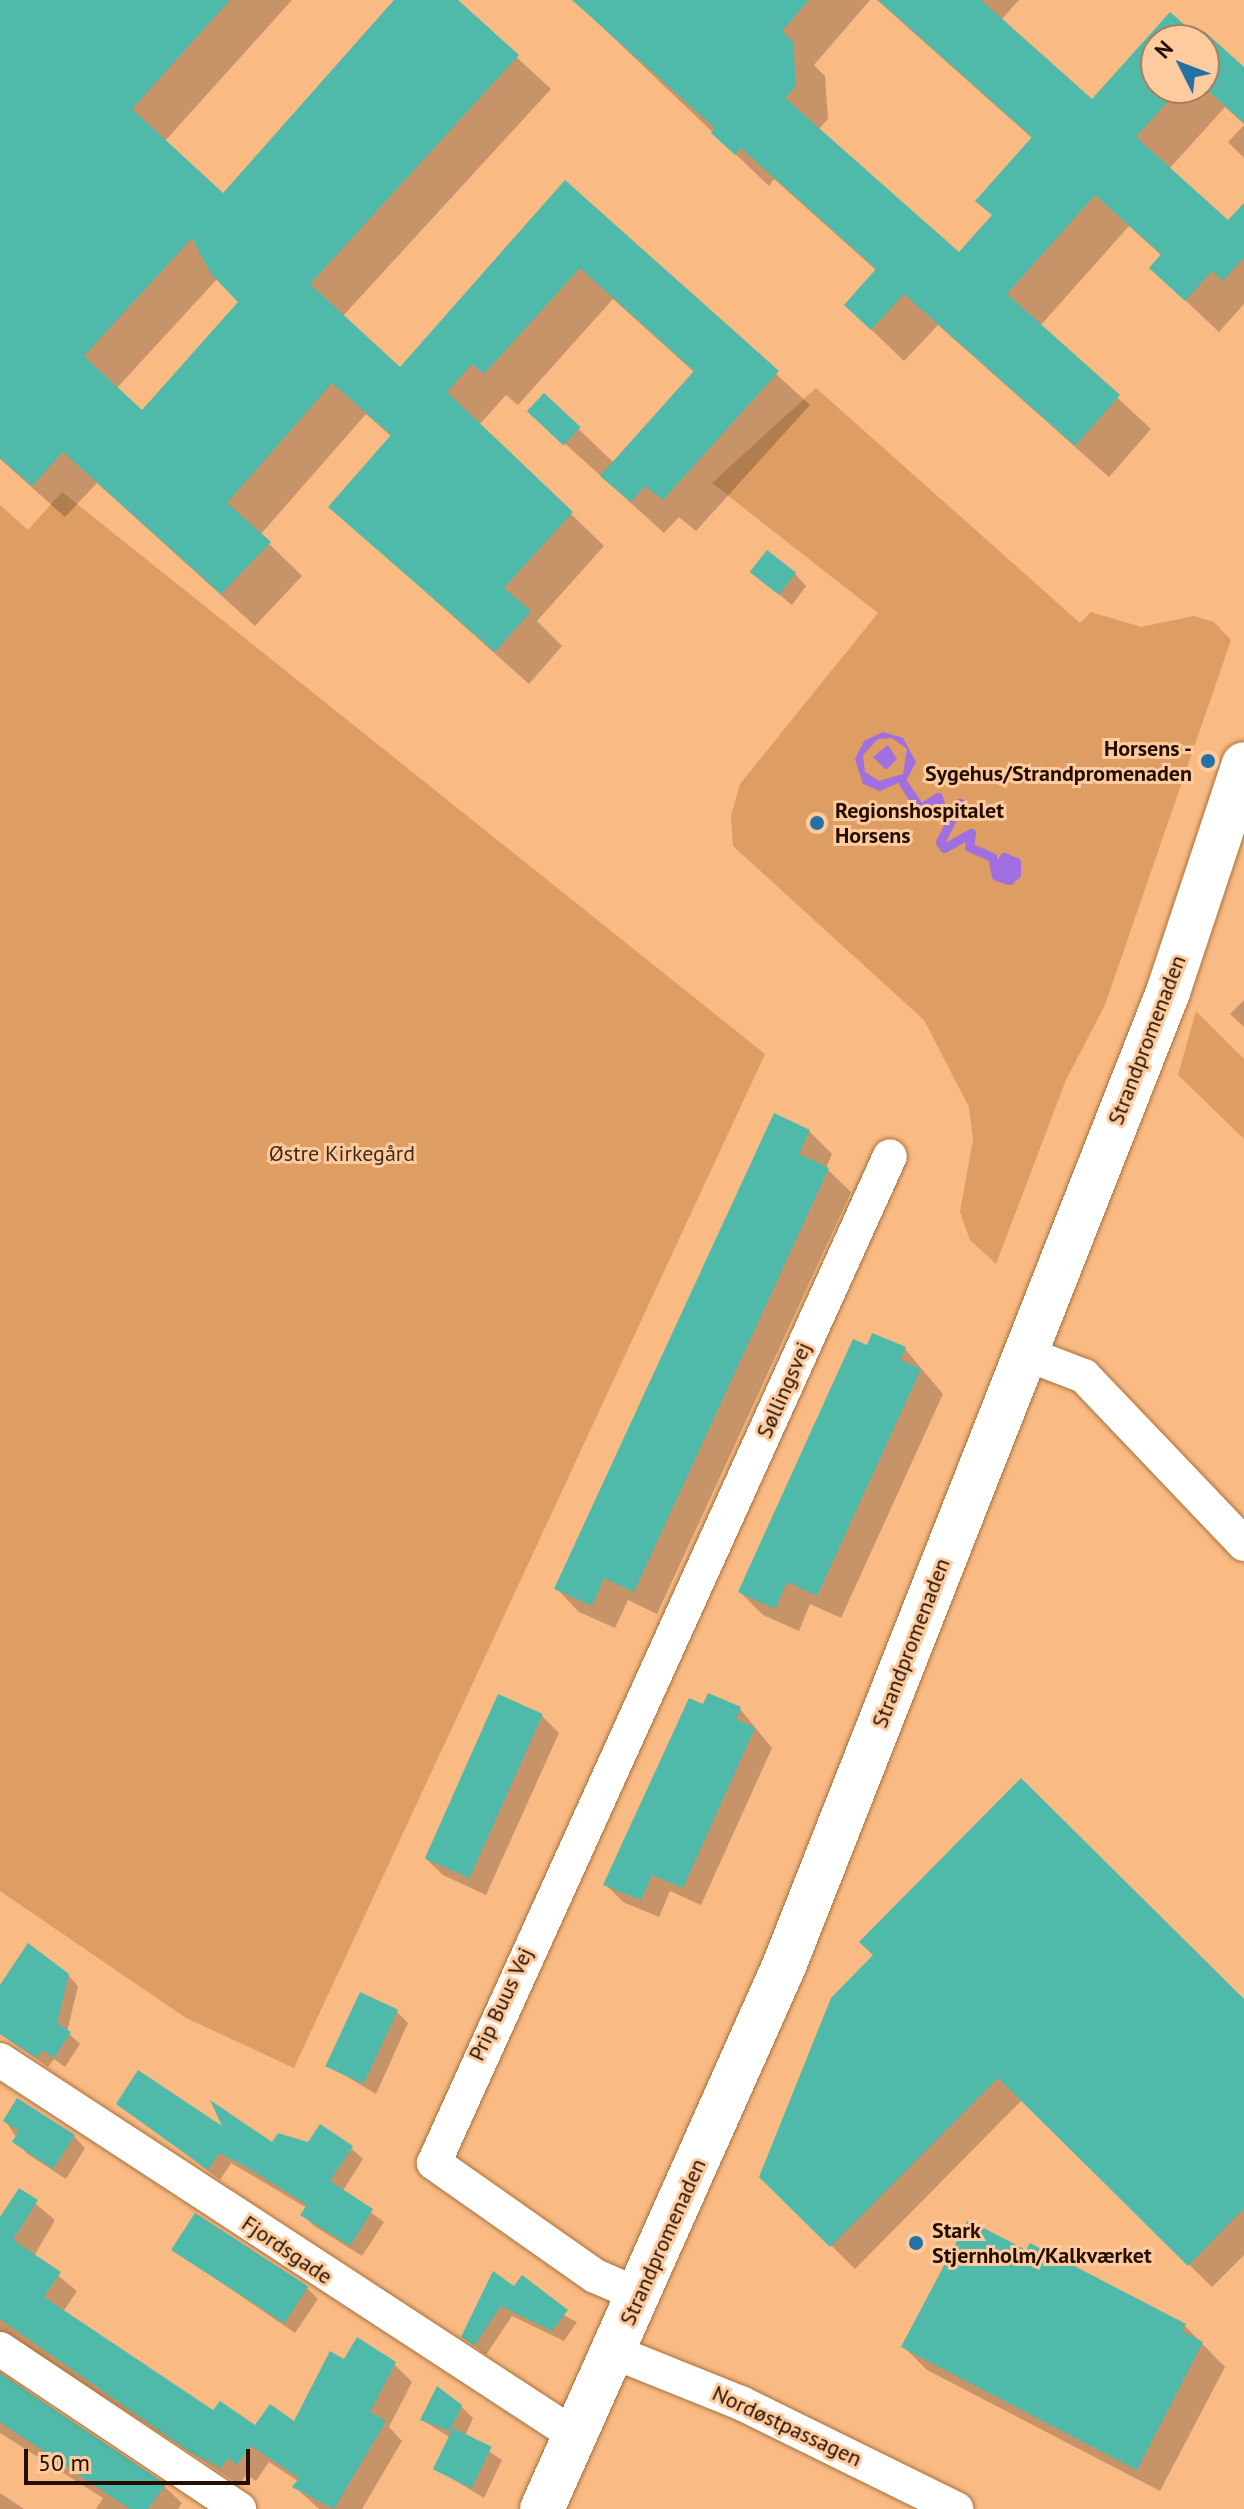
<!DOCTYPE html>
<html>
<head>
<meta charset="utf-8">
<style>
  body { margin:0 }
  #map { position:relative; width:1244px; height:2509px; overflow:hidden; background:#f9ba84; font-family:"PT Sans",sans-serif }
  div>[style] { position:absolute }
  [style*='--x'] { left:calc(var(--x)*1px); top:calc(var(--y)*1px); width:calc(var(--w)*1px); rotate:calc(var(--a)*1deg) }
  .green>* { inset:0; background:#de9d63 }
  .water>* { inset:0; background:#a06fe0 }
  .shadow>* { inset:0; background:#0003 }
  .stream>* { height:9px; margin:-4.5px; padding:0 4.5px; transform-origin:4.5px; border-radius:4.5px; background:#a06fe0 }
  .building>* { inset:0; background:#4fbaaa; transform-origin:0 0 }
  .roads { filter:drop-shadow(0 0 2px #a9703a) drop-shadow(0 0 2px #a9703a) }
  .street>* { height:34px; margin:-17px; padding:0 17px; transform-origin:17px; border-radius:17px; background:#fff }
  .secondary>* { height:44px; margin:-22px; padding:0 22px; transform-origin:22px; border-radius:22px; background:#fff }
  .dots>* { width:22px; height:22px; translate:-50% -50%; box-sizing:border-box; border:4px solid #fecb9f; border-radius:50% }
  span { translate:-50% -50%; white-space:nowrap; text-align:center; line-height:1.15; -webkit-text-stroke:6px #fecb9f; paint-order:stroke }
  .poi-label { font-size:22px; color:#240e00; font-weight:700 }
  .right { translate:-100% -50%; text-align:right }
  .left { translate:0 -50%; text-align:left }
  .street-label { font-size:22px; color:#240e00 }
  .park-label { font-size:22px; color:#3e2b1a }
  .north { position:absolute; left:1140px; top:24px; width:80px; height:80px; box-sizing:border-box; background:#fecb9f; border:2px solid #a77f5f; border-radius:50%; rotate:312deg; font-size:22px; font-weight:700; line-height:32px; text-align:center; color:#240e00 }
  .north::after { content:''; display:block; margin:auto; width:28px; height:36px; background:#2472a4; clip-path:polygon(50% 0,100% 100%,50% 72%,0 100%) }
  .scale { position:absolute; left:24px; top:2449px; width:226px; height:36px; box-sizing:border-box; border:4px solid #240e00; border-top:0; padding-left:10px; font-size:24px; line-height:28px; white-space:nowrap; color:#240e00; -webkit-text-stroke:6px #fecb9f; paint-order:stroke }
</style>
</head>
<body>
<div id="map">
  <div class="green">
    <i style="clip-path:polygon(816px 388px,1080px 623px,1091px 612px,1141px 627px,1194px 616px,1214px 622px,1231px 640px,1105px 1005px,1066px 1080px,996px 1264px,970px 1240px,960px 1212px,973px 1140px,969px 1107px,924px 1020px,733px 846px,731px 816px,740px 784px,878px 613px,712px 483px)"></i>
    <i style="clip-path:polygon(62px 492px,765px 1054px,294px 2068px,186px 2018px,0 1891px,0 505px,28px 530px)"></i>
    <i style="clip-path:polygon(1196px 1011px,1244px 1059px,1244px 1139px,1178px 1075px)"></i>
  </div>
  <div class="water">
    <i style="clip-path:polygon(evenodd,883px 732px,903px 738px,916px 762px,907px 779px,880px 791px,863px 784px,855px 759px,864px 741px,883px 732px,878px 739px,892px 738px,907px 749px,903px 774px,879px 781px,865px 772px,863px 755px,878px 739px)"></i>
    <i style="clip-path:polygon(888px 745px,897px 759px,886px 770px,873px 757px)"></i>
  </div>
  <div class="shadow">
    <i style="clip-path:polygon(evenodd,0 0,292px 0,164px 142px,223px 196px,396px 0,455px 0,551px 89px,342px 317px,400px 370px,566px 183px,810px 405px,696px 531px,679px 517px,664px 533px,530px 412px,544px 396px,614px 463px,695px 373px,613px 299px,518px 405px,506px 395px,479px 425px,604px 546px,537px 621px,562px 646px,529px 684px,330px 507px,392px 437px,366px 414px,260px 535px,302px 576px,255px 626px,97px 483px,65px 517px,0 459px,0 0,218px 278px,241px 302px,143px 412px,116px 389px,218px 278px)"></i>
    <i style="clip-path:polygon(evenodd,574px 0,870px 0,814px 65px,825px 76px,828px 119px,818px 130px,959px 255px,993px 216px,1033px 139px,877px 0,1019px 0,1001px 20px,1093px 102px,1170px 15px,1244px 70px,1244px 124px,1225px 107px,1169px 169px,1228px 223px,1244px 206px,1244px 304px,1219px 332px,1151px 268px,1162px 256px,1129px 226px,1040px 326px,1151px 429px,1109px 477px,938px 325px,904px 361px,846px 305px,877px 271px,774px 179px,769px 186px,574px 0,1156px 40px,1204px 40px,1204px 88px,1156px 88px,1156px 40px)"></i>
    <i style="clip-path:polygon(1244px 125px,1244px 158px,1228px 142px)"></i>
    <i style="clip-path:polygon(752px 572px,795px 574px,806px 586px,792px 605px)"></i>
    <i style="clip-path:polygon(1244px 1000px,1244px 1027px,1230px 1014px)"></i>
    <i style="clip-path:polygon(809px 1131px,832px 1154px,826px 1168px,851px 1192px,657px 1614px,628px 1600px,615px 1628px,579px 1612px,556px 1588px)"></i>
    <i style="clip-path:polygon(873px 1336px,905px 1349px,943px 1394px,841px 1618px,810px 1604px,799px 1631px,763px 1615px,740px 1592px)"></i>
    <i style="clip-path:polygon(704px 1707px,740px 1709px,772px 1748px,701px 1905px,670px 1891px,659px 1917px,623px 1902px,605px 1884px)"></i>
    <i style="clip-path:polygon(542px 1716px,559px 1733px,486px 1895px,443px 1875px,425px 1858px)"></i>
    <i style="clip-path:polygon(68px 1975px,78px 1986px,67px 2032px,80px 2044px,65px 2067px,54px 2059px,48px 2067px,0 2034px,0 1988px)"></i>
    <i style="clip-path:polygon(833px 1999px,1244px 2002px,1244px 2255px,1212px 2287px,1022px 2100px,855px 2269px,761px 2176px)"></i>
    <i style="clip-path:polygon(396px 2011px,408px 2023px,376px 2094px,329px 2066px)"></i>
    <i style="clip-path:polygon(119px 2103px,273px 2144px,351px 2148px,363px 2159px,342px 2192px,384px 2222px,362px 2256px,314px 2226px,303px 2215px,307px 2208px,231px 2163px,220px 2180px)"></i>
    <i style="clip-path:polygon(5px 2120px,74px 2136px,85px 2148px,66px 2179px,26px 2153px)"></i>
    <i style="clip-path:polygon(19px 2190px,55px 2220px,34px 2256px,77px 2291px,63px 2312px,214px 2413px,256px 2428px,295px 2424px,344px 2361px,394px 2364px,412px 2382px,389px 2427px,402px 2441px,362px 2509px,319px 2509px,295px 2487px,299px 2482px,269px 2462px,256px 2481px,246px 2474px,240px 2485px,30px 2349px,0 2361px,0 2221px)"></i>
    <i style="clip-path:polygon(174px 2250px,306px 2287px,318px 2299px,295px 2333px)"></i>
    <i style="clip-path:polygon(515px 2289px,577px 2322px,564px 2341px,512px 2316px,486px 2355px,463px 2336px)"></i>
    <i style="clip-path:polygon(1185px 2326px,1225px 2367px,1160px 2491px,927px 2370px,904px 2347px)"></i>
    <i style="clip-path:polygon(0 2372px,164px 2486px,182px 2503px,178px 2509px,96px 2509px,103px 2498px,0 2433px)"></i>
    <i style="clip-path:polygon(461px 2406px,473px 2418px,465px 2436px,502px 2460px,484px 2498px,436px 2469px,451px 2438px,422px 2420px)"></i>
    <i style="clip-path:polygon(0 2493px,24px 2509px,0 2509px)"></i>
  </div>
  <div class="stream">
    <i style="--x:903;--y:783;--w:30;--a:56"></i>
    <i style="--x:920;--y:808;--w:21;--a:-31"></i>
    <i style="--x:938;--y:797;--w:18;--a:74"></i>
    <i style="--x:943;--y:814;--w:20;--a:-33"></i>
    <i style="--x:960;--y:803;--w:44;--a:117.1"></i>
    <i style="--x:940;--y:842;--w:7;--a:56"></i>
    <i style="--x:944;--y:848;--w:31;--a:-29"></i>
    <i style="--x:971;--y:833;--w:14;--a:98"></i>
    <i style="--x:969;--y:847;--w:25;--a:23"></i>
    <i style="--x:992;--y:857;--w:19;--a:78"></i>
    <i style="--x:996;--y:876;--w:14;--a:17"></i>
    <i style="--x:1009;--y:880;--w:9;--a:-41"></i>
    <i style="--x:1016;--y:874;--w:12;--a:-90"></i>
    <i style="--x:1016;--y:862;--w:13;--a:-157"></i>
    <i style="--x:1004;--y:857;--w:13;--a:119"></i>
    <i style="--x:998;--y:868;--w:11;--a:41"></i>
    <i style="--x:1006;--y:875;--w:10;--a:-45"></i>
    <i style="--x:1013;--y:868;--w:9;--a:-144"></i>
    <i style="--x:1006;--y:863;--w:7;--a:63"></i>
  </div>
  <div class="building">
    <i style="clip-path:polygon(evenodd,0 0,230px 0,132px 109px,223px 193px,394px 0,458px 0,519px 55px,310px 284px,400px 367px,565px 180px,779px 371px,663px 500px,645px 486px,631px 502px,600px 476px,694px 371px,580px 268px,484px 374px,472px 364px,447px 392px,573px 512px,504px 588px,531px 611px,495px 652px,328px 507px,391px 435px,332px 383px,227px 503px,271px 542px,221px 594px,63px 452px,32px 486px,0 458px,0 0,192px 238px,211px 274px,238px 302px,142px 410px,84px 356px,192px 238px)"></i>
    <i style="clip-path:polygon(572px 0,809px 0,782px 31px,793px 42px,796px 86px,785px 98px,959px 252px,992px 215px,975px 201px,1032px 137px,878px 0,981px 0,1092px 99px,1170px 12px,1202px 40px,1156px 40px,1156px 88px,1180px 88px,1136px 137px,1228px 220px,1244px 203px,1244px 257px,1223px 281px,1212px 271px,1185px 301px,1149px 268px,1161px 254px,1095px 195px,1007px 294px,1120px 395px,1075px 446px,904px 294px,871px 330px,844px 305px,876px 269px,741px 148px,735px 155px,711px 133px,715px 128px)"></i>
    <i style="clip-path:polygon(1204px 31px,1244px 67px,1244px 123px,1204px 87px)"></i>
    <i style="left:544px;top:393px;width:50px;height:25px;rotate:43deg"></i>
    <i style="left:767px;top:550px;width:37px;height:28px;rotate:38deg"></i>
    <i style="clip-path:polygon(774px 1113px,810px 1130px,799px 1154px,829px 1168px,634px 1592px,604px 1578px,592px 1606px,554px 1589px)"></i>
    <i style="clip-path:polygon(872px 1333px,906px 1347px,900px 1360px,921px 1369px,817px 1596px,787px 1582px,775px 1609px,738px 1592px,853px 1339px,867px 1345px)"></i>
    <i style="clip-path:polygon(708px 1693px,741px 1707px,736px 1719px,755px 1728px,683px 1888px,652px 1875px,641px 1900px,603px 1885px,689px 1698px,703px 1704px)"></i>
    <i style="left:498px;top:1694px;width:49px;height:180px;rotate:24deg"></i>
    <i style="clip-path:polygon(1021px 1778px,1244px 1999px,1244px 2208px,1188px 2266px,998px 2078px,830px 2247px,759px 2177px,831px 1998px,873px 1955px,859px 1942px)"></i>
    <i style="clip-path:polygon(28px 1943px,69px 1974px,57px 2023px,71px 2032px,54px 2058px,42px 2050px,37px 2058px,0 2034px,0 1985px)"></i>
    <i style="left:360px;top:1992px;width:42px;height:82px;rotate:25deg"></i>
    <i style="clip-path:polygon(138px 2070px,222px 2126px,210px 2100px,272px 2142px,278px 2133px,308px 2142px,320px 2124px,353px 2146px,330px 2181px,373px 2209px,350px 2246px,300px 2215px,307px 2205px,245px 2166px,219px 2153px,208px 2170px,116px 2104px)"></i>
    <i style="clip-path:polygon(17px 2098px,75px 2135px,53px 2169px,12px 2142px,19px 2131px,3px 2121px)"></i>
    <i style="clip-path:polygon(19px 2188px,38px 2200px,13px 2240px,61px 2272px,44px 2297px,213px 2410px,220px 2401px,255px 2425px,270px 2404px,294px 2421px,330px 2351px,344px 2359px,357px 2337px,396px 2362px,370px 2412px,386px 2421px,334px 2509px,292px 2487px,299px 2478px,251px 2446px,237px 2465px,228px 2458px,221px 2468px,188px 2451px,0 2319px,0 2217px)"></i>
    <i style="left:195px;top:2213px;width:135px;height:44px;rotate:33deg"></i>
    <i style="clip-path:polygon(968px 2220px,1026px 2250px,1030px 2243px,1186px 2324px,1182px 2331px,1203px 2342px,1137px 2470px,901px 2347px)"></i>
    <i style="clip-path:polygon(493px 2271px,514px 2286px,522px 2275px,568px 2310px,552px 2331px,501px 2306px,474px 2346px,461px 2337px)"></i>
    <i style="clip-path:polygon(0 2373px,166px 2484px,148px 2509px,130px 2509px,0 2422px)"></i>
    <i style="clip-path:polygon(437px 2386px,462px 2405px,450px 2431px,420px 2420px)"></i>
    <i style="left:453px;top:2428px;width:43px;height:46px;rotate:26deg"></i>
  </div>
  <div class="roads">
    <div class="street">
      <i style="--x:1024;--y:1353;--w:64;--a:21"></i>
      <i style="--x:1084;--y:1376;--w:232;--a:46.4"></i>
      <i style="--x:0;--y:2060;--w:688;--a:33.14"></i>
      <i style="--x:639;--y:2295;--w:48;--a:-156.6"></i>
      <i style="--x:595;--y:2276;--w:197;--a:-144.9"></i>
      <i style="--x:434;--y:2163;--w:1105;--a:-65.64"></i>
      <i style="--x:0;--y:2349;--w:288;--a:33.8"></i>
      <i style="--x:614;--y:2352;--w:137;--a:21.9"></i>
      <i style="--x:741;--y:2403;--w:240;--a:26.2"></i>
    </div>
    <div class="secondary">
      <i style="--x:542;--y:2509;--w:594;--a:-65.98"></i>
      <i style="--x:784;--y:1966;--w:1047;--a:-68.48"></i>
      <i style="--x:1168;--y:992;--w:240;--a:-71.6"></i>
    </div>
  </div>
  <div class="dots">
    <i style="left:1208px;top:761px;background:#2472a4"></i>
    <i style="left:817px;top:823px;background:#2472a4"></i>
    <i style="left:916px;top:2243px;background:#2472a4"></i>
  </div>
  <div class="poi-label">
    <span class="right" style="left:1192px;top:761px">Horsens -<br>Sygehus/Strandpromenaden</span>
    <span class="left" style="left:835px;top:823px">Regionshospitalet<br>Horsens</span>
    <span class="left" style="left:932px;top:2243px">Stark<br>Stjernholm/Kalkværket</span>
  </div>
  <div class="street-label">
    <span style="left:1147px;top:1040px;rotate:-69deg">Strandpromenaden</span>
    <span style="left:784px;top:1390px;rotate:-66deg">Søllingsvej</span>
    <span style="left:911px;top:1643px;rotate:-69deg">Strandpromenaden</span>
    <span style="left:501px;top:2004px;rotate:-65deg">Prip Buus Vej</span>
    <span style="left:663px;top:2242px;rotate:-66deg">Strandpromenaden</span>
    <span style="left:287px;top:2250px;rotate:34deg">Fjordsgade</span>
    <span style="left:787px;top:2426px;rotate:25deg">Nordøstpassagen</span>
  </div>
  <div class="park-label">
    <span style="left:342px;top:1154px">Østre Kirkegård</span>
  </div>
  <div class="north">N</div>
  <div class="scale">50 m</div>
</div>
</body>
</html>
